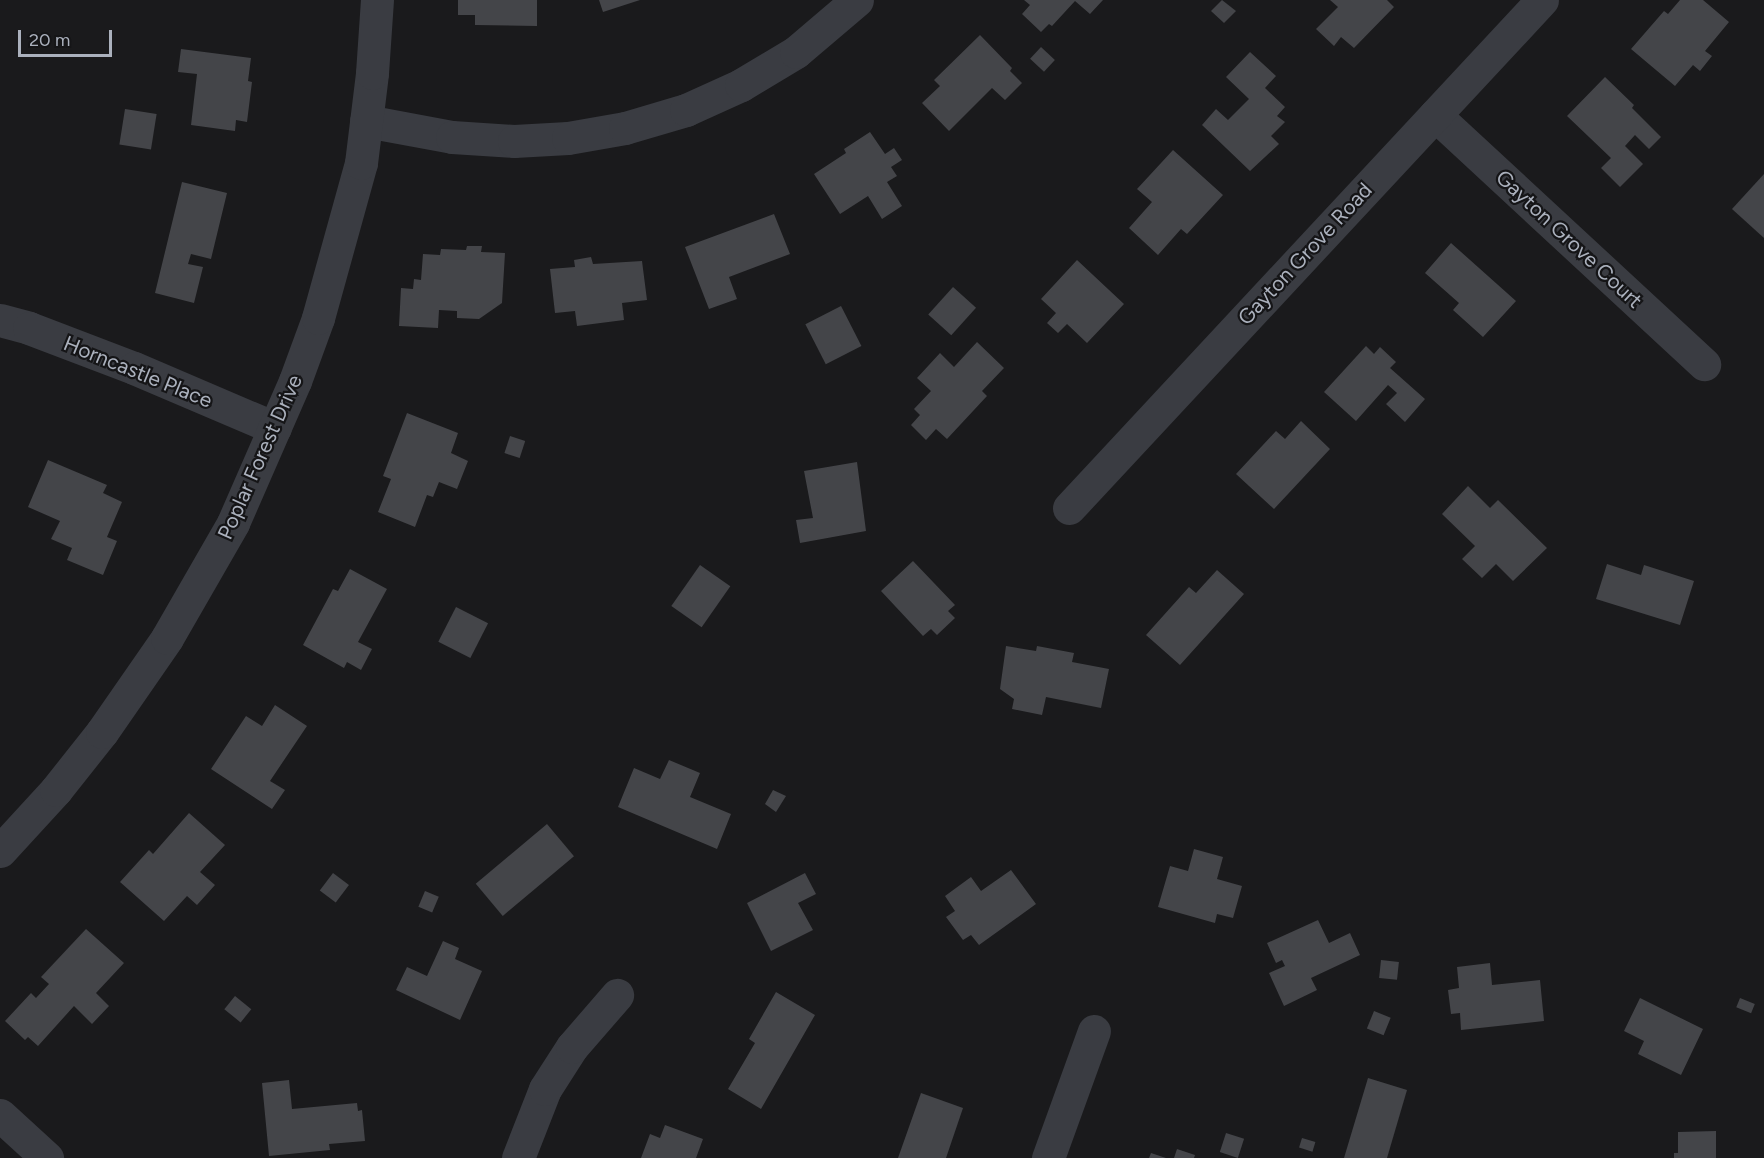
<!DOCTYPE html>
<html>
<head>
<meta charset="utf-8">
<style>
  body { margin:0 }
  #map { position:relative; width:1764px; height:1158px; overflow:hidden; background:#1a1a1c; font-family:Figtree,sans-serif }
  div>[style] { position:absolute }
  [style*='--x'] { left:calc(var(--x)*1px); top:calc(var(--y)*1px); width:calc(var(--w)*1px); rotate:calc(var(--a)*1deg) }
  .building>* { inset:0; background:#444549; transform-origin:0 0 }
  .minor>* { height:33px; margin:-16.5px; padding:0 16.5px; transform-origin:16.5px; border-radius:16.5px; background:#3a3c42 }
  span { translate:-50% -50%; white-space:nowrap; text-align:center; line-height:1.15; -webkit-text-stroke:4.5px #151517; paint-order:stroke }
  .street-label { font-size:21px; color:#abb1bd }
  .scale { position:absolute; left:18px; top:30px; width:94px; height:27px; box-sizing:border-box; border:3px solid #abb1bd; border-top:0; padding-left:8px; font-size:18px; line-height:21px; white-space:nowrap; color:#abb1bd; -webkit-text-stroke:4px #151517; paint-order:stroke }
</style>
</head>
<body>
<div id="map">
  <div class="building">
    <i style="clip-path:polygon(458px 0,537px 0,537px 26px,475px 25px,475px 15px,458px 15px)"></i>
    <i style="clip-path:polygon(599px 0,640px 0,603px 12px)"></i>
    <i style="clip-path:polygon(1024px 0,1103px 0,1090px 14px,1075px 1px,1052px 26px,1049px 24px,1041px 32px,1022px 14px,1030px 5px)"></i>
    <i style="clip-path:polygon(1222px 0,1236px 11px,1224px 23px,1211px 11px)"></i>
    <i style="clip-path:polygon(1330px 0,1387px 0,1394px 7px,1354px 48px,1341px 37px,1334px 46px,1316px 29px,1338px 7px)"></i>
    <i style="clip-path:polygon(1680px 0,1703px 0,1729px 22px,1705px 51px,1712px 56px,1700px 71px,1693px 65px,1675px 86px,1631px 49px,1664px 11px,1668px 14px)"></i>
    <i style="clip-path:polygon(980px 35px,1012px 68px,1010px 71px,1022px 83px,1005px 100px,992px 88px,949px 131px,922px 103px,940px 86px,934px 80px)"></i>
    <i style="left:1041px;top:47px;width:19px;height:16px;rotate:43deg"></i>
    <i style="clip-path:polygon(181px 49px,251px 58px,248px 81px,252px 82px,247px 122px,236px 120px,235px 131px,191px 125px,197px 74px,178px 72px)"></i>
    <i style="clip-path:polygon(1250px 52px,1276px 76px,1265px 88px,1285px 107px,1277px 116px,1285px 122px,1271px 136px,1279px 144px,1250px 171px,1202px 125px,1216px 109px,1228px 120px,1249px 99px,1226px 77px)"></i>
    <i style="clip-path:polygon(1605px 77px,1634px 105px,1632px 108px,1661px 137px,1649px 149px,1635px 135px,1625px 146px,1643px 164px,1620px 187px,1601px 168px,1611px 158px,1567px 116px)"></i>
    <i style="left:125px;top:109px;width:32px;height:36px;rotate:9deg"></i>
    <i style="clip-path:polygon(870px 132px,885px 154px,894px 148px,902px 160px,891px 167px,897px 176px,887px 182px,902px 206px,882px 219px,868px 196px,840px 214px,814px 174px,846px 153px,844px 149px)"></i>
    <i style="clip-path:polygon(1173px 150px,1223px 195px,1187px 234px,1181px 229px,1158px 255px,1129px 228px,1152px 202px,1137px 189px)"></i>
    <i style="clip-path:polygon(1764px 174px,1764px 238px,1732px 209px)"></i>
    <i style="clip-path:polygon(182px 182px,227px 193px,211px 259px,191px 254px,188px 264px,203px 267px,194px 303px,155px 293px)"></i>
    <i style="clip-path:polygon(774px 214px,790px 254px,729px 277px,737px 299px,709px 309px,685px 247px)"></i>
    <i style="clip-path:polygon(1451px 243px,1516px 301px,1483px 337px,1453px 310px,1459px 303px,1425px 273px)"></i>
    <i style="clip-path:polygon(467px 246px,482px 246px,481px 252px,505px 253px,502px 303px,479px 319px,457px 318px,457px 311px,439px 310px,438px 328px,399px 326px,401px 288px,413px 289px,414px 279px,421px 280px,423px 254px,440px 255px,441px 249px,466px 250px)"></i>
    <i style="clip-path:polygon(591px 257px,593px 264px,642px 261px,647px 300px,622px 303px,624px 320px,577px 326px,575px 311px,555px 313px,550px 269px,575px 267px,574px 260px)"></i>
    <i style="clip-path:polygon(1077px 260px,1124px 304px,1087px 343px,1067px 324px,1058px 333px,1047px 323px,1056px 313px,1041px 299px)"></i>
    <i style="left:953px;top:287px;width:31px;height:37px;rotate:42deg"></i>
    <i style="left:841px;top:306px;width:45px;height:40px;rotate:63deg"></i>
    <i style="clip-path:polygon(977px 342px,1004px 368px,982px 391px,987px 396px,947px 439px,936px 429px,926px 440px,911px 425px,920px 415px,914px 409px,931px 391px,917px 378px,940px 353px,954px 367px)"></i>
    <i style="clip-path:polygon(1366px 346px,1374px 354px,1380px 347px,1396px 362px,1390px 368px,1425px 399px,1405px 422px,1386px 404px,1397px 393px,1388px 385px,1356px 421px,1324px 392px)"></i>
    <i style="clip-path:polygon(407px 413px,458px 433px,451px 453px,468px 461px,457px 489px,439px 482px,433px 497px,427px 495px,415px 527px,378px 512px,391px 479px,383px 476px)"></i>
    <i style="clip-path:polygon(1301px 421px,1330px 449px,1274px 509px,1236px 474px,1276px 431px,1285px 439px)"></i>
    <i style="left:510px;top:436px;width:16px;height:18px;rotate:18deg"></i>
    <i style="clip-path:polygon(48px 460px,107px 485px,103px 493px,122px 502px,107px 537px,117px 541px,103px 575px,67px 560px,72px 548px,51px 539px,60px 521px,28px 507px)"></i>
    <i style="clip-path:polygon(857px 462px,866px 531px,800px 543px,796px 520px,813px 518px,804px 471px)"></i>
    <i style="clip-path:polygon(1468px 486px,1490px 508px,1498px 500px,1547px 548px,1513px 581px,1496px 564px,1482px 578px,1462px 559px,1475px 546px,1442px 514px)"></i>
    <i style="clip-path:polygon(913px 561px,955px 605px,948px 611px,955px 618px,937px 635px,931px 629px,923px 636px,881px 591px)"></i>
    <i style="clip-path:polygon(1607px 564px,1641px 575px,1644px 565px,1694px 581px,1680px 625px,1596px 599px)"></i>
    <i style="left:700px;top:565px;width:37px;height:50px;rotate:35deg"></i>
    <i style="clip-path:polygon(350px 569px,387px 589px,358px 642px,372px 649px,361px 670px,347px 662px,344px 668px,303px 645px,333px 589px,338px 591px)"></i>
    <i style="clip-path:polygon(1217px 570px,1244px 594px,1180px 665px,1146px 635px,1189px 587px,1196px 593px)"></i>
    <i style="left:456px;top:607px;width:36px;height:39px;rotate:27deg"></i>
    <i style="clip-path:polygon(1006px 646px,1036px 651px,1037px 646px,1074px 653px,1072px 662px,1109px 669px,1101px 708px,1046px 697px,1042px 715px,1012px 709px,1014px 699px,1000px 689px)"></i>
    <i style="clip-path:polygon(275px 705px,307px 726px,270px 781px,285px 790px,272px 809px,211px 769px,246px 716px,262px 726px)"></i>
    <i style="clip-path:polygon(669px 760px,700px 773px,690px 797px,731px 814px,717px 849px,618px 807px,634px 768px,660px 779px)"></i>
    <i style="clip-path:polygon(773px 790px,786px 796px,776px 812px,765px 804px)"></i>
    <i style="clip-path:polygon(189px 813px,225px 845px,200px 872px,215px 885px,197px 905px,187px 896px,164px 921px,120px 882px,149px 850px,153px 854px)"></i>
    <i style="left:547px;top:824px;width:42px;height:93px;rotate:50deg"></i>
    <i style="clip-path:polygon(1194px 849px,1223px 857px,1217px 879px,1242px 886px,1233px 918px,1217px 914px,1215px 923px,1158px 907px,1170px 866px,1188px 871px)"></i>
    <i style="clip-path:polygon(1011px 870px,1036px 904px,979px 945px,971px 935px,963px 940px,946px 917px,955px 911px,945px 896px,971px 877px,981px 891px)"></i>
    <i style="left:333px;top:873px;width:20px;height:22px;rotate:37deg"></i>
    <i style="clip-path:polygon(805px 873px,816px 894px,798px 903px,813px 930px,771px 951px,747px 903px)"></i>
    <i style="left:425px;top:891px;width:15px;height:17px;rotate:23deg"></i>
    <i style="clip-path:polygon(1318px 920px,1329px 943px,1350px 933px,1360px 955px,1311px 978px,1317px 990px,1284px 1006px,1269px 973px,1285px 966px,1282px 960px,1276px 963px,1267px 943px)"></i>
    <i style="clip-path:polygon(86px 929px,124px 963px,96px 993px,109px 1006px,92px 1024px,74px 1006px,38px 1046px,28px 1037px,25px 1040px,5px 1021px,31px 993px,36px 998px,49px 984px,41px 977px)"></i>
    <i style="clip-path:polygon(443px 941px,459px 948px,455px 959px,482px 971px,460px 1020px,396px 990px,407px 967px,427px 976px)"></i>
    <i style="left:1381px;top:960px;width:18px;height:18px;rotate:6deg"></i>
    <i style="clip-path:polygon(1490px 963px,1492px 985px,1540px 980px,1544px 1021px,1461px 1030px,1460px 1013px,1451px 1014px,1448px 990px,1459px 988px,1457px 967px)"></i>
    <i style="clip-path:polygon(776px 992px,815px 1015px,761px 1109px,728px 1089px,755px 1043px,749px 1039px)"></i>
    <i style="left:235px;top:996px;width:21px;height:17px;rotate:39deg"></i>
    <i style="clip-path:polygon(1640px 998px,1703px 1029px,1681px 1075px,1638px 1054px,1644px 1041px,1624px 1031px)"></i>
    <i style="left:1740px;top:998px;width:16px;height:10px;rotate:22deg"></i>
    <i style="left:1374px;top:1011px;width:18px;height:19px;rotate:22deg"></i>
    <i style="clip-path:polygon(1368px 1078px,1407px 1090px,1387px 1158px,1344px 1158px)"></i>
    <i style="clip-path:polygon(289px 1080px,292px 1109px,357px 1103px,358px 1111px,362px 1110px,365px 1141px,329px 1144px,330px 1150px,269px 1156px,262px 1083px)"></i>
    <i style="clip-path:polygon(921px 1093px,963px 1108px,946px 1158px,898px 1158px)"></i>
    <i style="clip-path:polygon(665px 1125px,703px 1139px,696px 1158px,641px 1158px,650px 1134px,660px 1138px)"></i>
    <i style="clip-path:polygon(1716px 1131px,1716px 1158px,1674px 1158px,1674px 1153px,1678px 1153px,1678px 1132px)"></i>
    <i style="left:1226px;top:1133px;width:19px;height:20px;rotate:18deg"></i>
    <i style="left:1302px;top:1138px;width:14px;height:10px;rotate:17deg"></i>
    <i style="clip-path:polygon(1177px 1149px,1195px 1155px,1194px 1158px,1174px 1158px)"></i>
    <i style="clip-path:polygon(1151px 1153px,1166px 1158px,1149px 1158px)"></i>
  </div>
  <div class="minor">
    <i style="--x:1435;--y:115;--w:367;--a:42.8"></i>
    <i style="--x:366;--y:121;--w:87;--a:10.5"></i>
    <i style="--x:452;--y:137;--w:62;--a:3.7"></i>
    <i style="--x:514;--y:141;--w:54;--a:-3.2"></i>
    <i style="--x:568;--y:138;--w:58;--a:-10"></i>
    <i style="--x:625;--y:128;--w:64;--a:-16.4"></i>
    <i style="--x:686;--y:110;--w:60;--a:-24.4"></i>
    <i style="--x:741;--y:85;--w:64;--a:-31"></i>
    <i style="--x:796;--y:52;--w:80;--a:-40.4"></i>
    <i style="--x:0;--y:320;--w:30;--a:15"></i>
    <i style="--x:29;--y:328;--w:112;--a:20.9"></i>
    <i style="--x:134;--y:368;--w:153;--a:23.1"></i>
    <i style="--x:1069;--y:508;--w:694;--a:-47.04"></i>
    <i style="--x:0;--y:851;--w:83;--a:-47.4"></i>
    <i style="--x:56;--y:790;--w:74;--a:-51.6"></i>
    <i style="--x:102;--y:732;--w:114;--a:-55.3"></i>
    <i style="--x:167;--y:638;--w:133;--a:-60.1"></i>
    <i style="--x:233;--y:523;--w:155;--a:-66.4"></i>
    <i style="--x:295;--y:381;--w:67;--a:-69.9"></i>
    <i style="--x:318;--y:318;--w:161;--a:-74.5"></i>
    <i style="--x:361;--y:163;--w:91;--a:-83"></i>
    <i style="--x:372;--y:73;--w:73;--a:-86.1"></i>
    <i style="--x:0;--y:1115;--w:64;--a:42.5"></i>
    <i style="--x:518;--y:1158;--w:74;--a:-68.6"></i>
    <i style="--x:545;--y:1089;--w:50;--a:-57.3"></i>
    <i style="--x:572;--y:1047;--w:69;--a:-49.1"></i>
    <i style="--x:1048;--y:1158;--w:135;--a:-70.1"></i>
  </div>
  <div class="street-label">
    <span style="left:1569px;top:239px;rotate:43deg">Gayton Grove Court</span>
    <span style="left:1305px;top:254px;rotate:-47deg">Gayton Grove Road</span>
    <span style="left:138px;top:372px;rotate:22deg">Horncastle Place</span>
    <span style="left:260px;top:457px;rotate:-66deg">Poplar Forest Drive</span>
  </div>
  <div class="scale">20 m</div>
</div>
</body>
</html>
